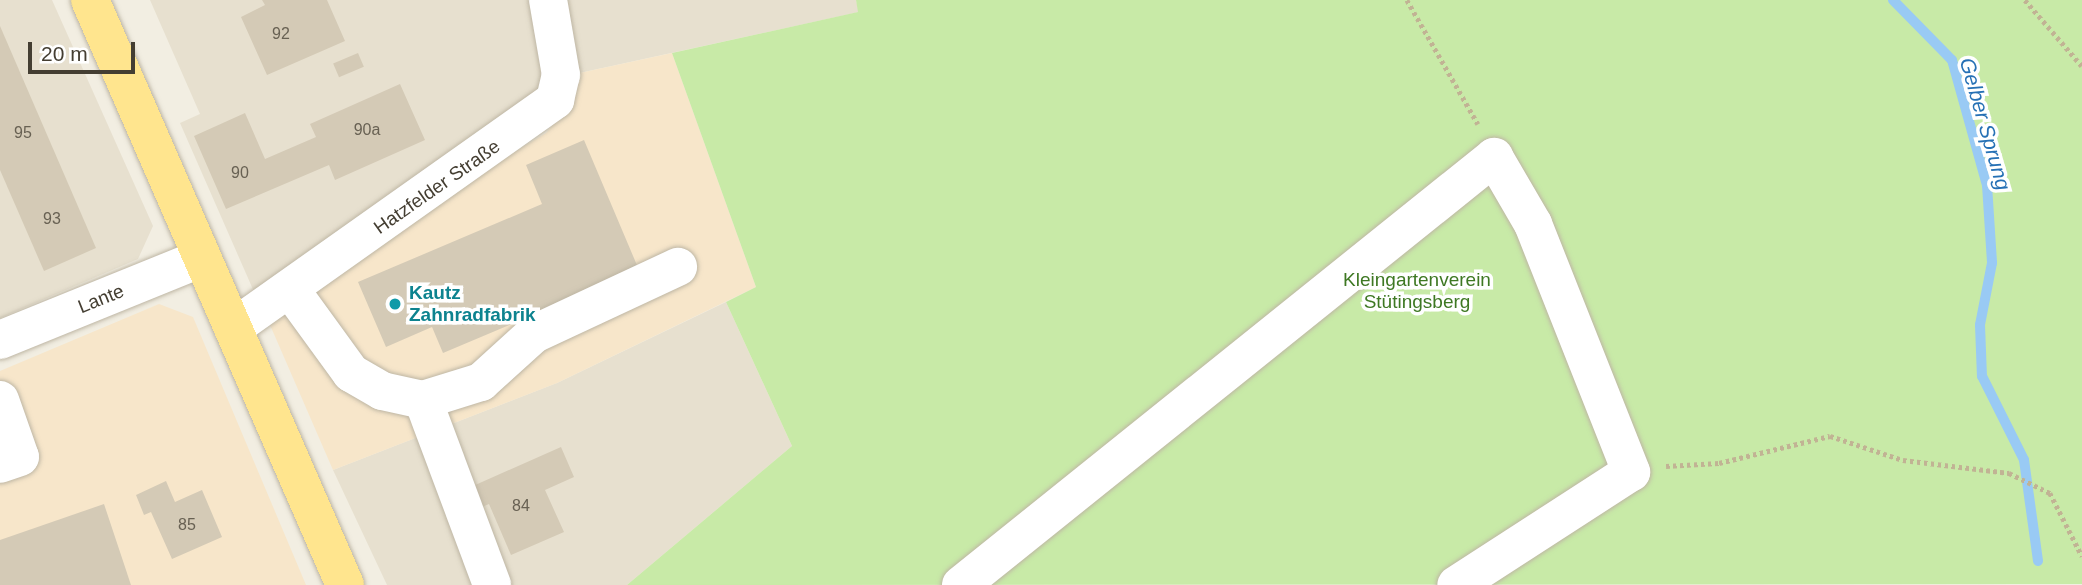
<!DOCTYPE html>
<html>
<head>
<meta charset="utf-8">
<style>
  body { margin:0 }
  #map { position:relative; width:2082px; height:585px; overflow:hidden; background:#f2eee2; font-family:Arial,sans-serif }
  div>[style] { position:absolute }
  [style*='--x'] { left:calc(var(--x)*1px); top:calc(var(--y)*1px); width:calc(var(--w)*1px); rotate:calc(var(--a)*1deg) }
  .residential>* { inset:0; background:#e7e0cf }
  .commercial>* { inset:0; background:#f7e6ca }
  .green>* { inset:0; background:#c8eaa7 }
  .stream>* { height:10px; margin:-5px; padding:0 5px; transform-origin:5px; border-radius:5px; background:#99caf4 }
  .building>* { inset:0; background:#d4cab6; transform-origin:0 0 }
  .path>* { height:4.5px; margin-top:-2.25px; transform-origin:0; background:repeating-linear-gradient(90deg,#c1b394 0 3.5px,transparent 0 7px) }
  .roads { filter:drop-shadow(0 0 2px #beb6a4) drop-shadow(0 0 2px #beb6a4) }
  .minor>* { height:38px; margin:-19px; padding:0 19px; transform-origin:19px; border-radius:19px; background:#fff }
  .major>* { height:38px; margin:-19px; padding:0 19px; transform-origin:19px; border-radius:19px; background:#ffe58e }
  .dots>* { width:19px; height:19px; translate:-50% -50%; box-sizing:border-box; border:4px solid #fff; border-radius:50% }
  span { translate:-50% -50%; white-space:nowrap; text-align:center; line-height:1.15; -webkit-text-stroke:7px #fff; paint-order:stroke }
  .number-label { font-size:16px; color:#686153 }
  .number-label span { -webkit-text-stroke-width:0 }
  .street-label { font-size:19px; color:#443e32 }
  .park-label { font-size:19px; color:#3e7823 }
  .culture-label { font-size:19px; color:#0d838f; font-weight:700 }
  .left { translate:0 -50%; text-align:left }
  .water-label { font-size:21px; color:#2671b5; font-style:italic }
  .scale { position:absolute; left:28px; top:42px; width:107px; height:32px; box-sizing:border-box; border:4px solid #443e32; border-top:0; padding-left:9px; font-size:21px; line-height:24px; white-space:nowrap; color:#443e32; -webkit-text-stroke:5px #fff; paint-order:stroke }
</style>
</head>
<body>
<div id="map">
  <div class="residential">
    <i style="clip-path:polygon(0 0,52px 0,153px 226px,138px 259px,0 318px)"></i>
    <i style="clip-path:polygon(150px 0,856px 0,859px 12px,575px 74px,255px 294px,180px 123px,200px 114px)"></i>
    <i style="clip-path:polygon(726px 302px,792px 446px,627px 585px,387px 585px,333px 470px,557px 383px)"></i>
  </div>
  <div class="commercial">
    <i style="clip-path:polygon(672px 53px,756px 287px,557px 383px,333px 470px,267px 318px,433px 201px,546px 133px,563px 112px,575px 74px)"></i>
    <i style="clip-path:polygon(159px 304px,193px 317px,306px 585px,0 585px,0 371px)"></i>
  </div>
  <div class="green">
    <i style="clip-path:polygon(856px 0,2082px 0,2082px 584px,627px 585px,792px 446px,726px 302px,756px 287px,672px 53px,858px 12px)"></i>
  </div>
  <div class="stream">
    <i style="--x:1893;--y:0;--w:84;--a:45.5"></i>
    <i style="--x:1952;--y:60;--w:130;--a:74.4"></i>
    <i style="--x:1987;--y:185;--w:78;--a:86.3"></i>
    <i style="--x:1992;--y:263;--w:63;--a:101"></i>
    <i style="--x:1980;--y:325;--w:51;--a:87.8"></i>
    <i style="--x:1982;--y:376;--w:94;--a:63.4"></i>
    <i style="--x:2024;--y:460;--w:102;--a:82.1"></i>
  </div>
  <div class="building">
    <i style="clip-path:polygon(262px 0,327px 0,345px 41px,267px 75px,241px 17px,265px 5px)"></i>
    <i style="clip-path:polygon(0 26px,96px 248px,44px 271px,0 170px)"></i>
    <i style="left:358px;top:53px;width:15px;height:27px;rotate:67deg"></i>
    <i style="clip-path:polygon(400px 84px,425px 140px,335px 180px,329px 165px,226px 209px,194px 136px,245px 113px,265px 159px,316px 137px,310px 124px)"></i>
    <i style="clip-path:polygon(584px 140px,639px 270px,443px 353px,432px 327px,386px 347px,358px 282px,542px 204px,526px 165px)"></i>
    <i style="clip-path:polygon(561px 447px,574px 477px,545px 490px,564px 532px,511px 555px,489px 504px,482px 507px,473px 486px)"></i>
    <i style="clip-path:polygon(166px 481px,175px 502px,202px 490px,222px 537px,172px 559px,151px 512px,144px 515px,136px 495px)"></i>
    <i style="clip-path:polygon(104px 504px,131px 585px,0 585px,0 540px)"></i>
  </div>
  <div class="path">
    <i style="--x:1407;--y:0;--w:143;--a:60.2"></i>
    <i style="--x:2025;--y:0;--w:87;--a:49.2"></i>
    <i style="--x:1666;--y:466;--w:53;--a:-3.2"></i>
    <i style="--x:1719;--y:463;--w:114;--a:-13.7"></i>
    <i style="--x:1830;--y:436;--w:77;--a:18.2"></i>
    <i style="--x:1903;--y:460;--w:107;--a:7"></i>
    <i style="--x:2009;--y:473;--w:46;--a:26"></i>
    <i style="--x:2050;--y:493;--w:71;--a:63.1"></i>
  </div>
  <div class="roads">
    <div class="minor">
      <i style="--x:290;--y:289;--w:104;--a:54"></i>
      <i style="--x:351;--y:373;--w:36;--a:30"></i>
      <i style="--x:382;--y:391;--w:42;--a:12.4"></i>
      <i style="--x:423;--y:400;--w:61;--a:-17.2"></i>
      <i style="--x:481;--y:382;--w:72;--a:-42.2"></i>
      <i style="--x:534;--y:334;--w:159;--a:-25"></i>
      <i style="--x:233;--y:328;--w:395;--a:-35.3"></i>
      <i style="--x:555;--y:100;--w:26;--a:-77"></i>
      <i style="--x:561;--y:75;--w:76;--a:-99.8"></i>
      <i style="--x:0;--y:340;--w:218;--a:-22.1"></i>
      <i style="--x:0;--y:400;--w:60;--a:70.7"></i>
      <i style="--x:20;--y:457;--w:21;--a:161"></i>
      <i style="--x:423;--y:400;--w:197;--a:69.5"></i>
      <i style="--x:961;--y:585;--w:684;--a:-38.76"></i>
      <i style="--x:1494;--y:157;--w:78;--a:59.8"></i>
      <i style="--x:1533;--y:224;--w:267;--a:68.4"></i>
      <i style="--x:1631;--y:472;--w:208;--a:147.1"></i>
    </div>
    <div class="major">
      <i style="--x:90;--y:0;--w:638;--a:66.45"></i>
    </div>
  </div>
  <div class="dots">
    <i style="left:395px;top:304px;background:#0f9aa8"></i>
  </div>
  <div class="number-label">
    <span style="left:281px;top:34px">92</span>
    <span style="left:367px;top:130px">90a</span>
    <span style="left:23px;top:133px">95</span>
    <span style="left:240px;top:173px">90</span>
    <span style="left:52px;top:219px">93</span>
    <span style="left:521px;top:506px">84</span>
    <span style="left:187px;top:525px">85</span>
  </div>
  <div class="street-label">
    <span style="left:437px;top:187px;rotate:-35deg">Hatzfelder Straße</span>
    <span style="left:101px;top:299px;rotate:-22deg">Lante</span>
  </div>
  <div class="park-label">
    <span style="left:1417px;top:291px">Kleingartenverein<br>Stütingsberg</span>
  </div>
  <div class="culture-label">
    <span class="left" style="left:409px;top:304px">Kautz<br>Zahnradfabrik</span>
  </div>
  <div class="water-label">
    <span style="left:1985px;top:124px;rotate:74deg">Gelber Sprung</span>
  </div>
  <div class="scale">20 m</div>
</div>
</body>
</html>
